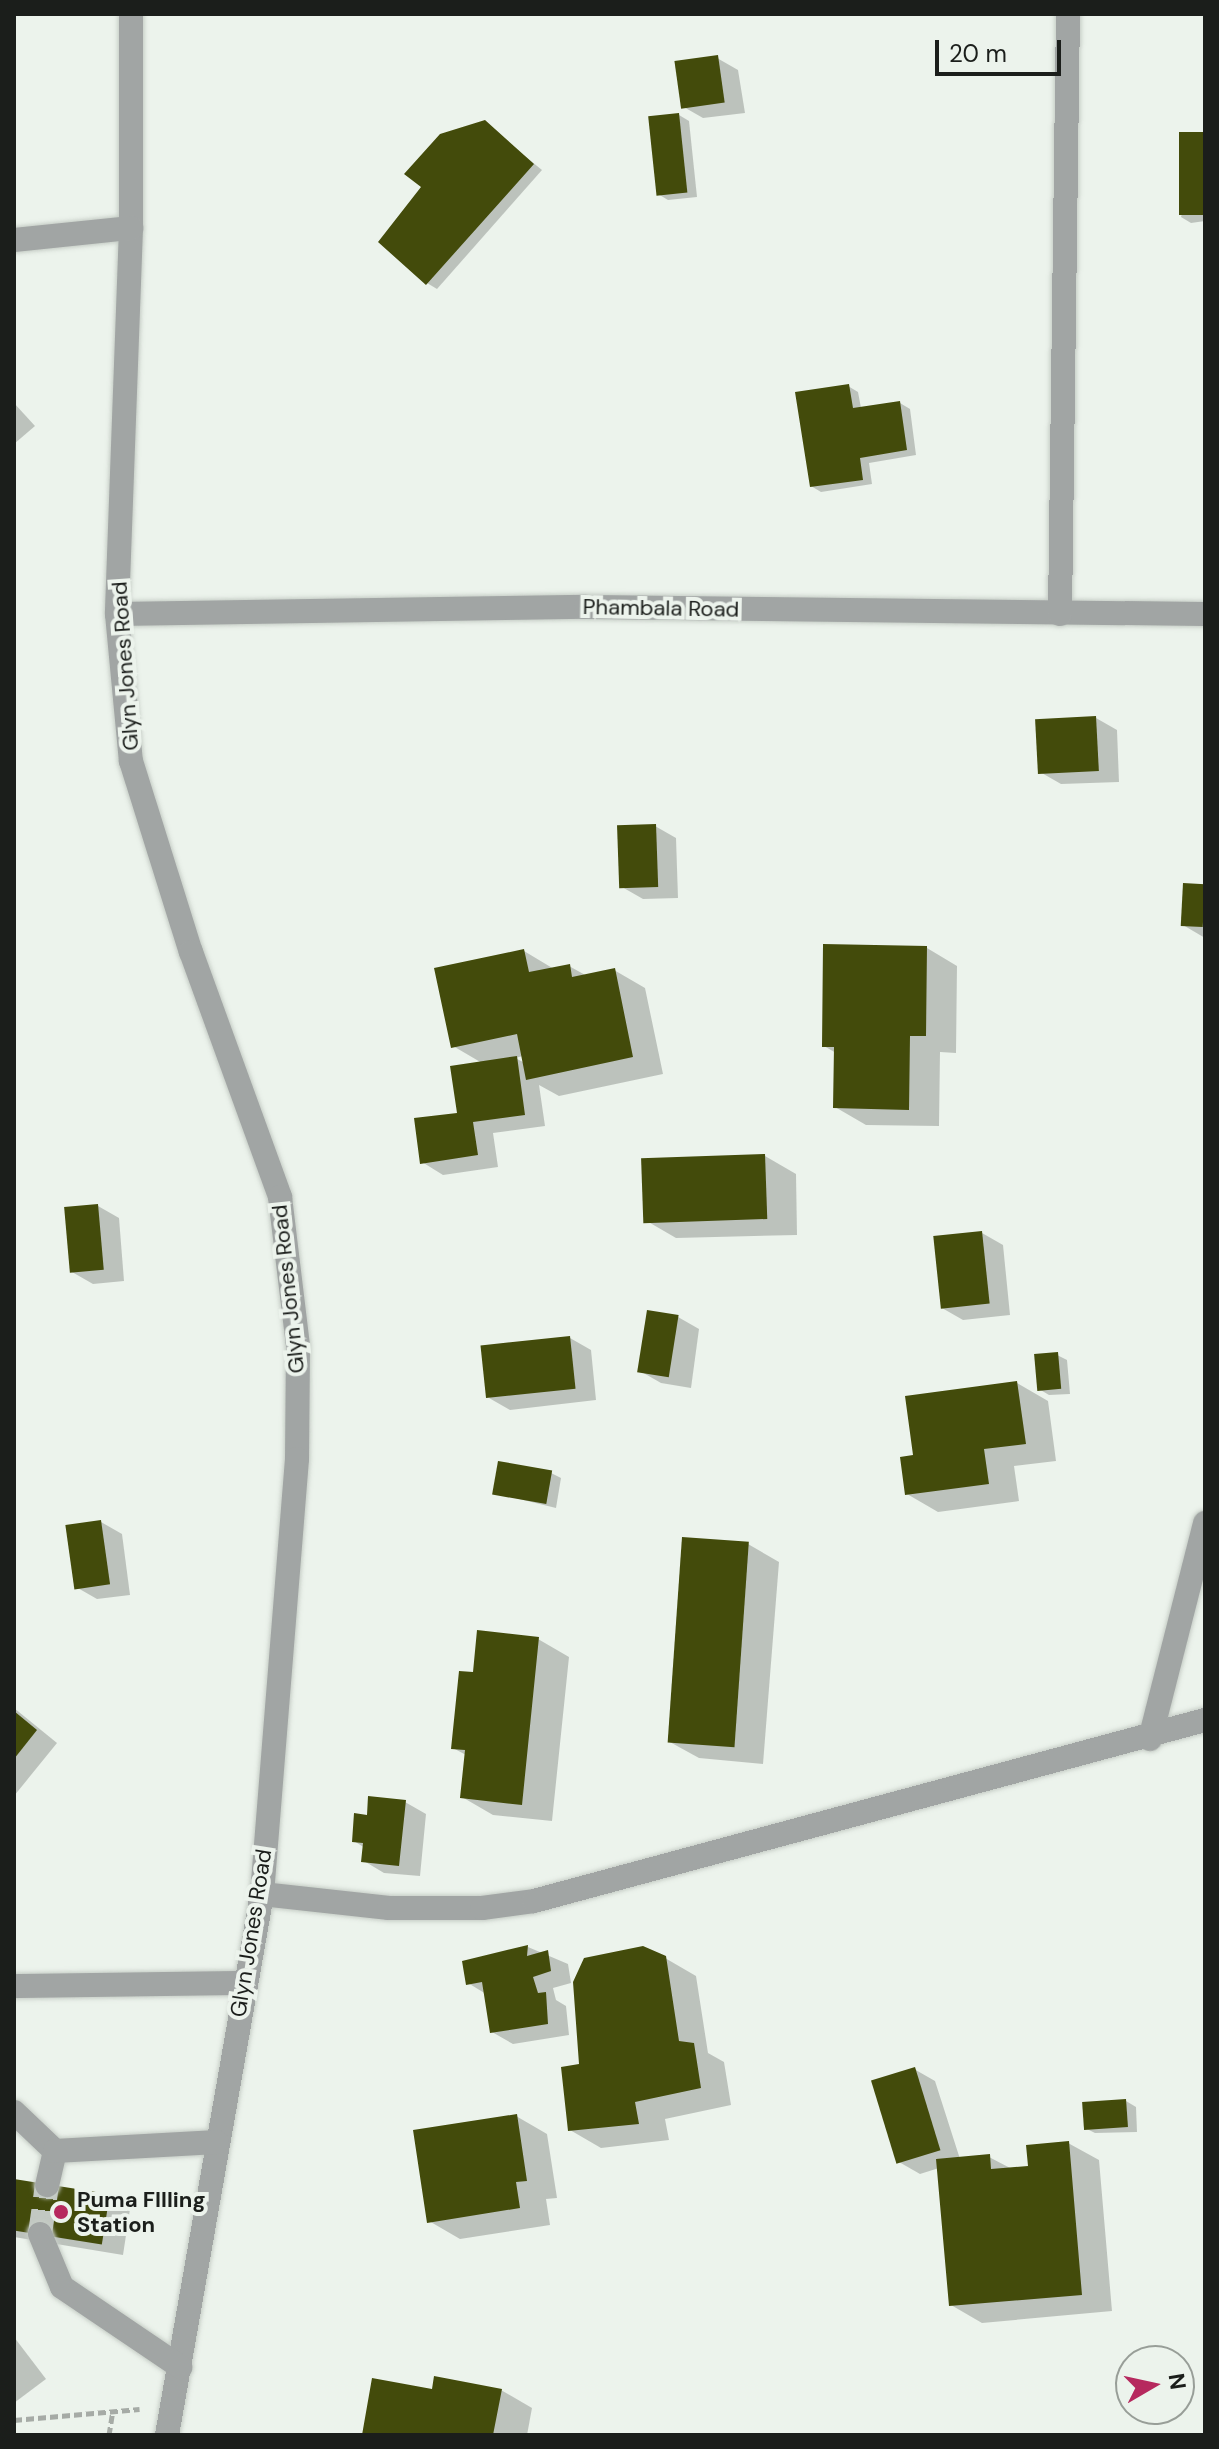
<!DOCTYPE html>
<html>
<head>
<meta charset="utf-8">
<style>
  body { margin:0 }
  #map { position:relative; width:1219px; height:2449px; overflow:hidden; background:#ecf3ec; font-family:"DM Sans",sans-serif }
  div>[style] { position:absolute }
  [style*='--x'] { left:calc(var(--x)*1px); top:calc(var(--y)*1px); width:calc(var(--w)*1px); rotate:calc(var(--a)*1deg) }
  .shadow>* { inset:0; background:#0003 }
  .building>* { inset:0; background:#434b0b; transform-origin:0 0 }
  .minor-tunnel>* { height:24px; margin-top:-12px; transform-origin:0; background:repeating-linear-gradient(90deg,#c2c8c2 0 24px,transparent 0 36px) }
  .path>* { height:5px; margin-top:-2.5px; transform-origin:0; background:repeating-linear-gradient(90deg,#a6aba6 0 8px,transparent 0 12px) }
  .roads { filter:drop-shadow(0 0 2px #c6cdc6) drop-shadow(0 0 2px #c6cdc6) }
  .minor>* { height:24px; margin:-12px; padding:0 12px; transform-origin:12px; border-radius:12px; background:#a1a5a4 }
  .dots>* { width:22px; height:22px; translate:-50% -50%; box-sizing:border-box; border:4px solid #ecf3ec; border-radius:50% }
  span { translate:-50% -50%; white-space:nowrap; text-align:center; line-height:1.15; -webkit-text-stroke:8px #ecf3ec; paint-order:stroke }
  .street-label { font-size:22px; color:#1b1e1b }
  .poi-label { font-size:22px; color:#1b1e1b; font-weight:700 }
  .left { translate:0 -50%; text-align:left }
  .frame { position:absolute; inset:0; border:16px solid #1b1e1b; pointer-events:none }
  .north { position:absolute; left:1115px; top:2345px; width:80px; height:80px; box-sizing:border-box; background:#ecf3ec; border:2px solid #989e98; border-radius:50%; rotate:81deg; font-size:22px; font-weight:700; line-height:32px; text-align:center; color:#1b1e1b }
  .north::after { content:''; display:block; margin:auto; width:28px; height:36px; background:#b6295e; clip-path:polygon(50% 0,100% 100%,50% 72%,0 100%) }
  .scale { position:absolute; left:935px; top:40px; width:126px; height:36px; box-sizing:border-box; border:4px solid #1b1e1b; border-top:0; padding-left:10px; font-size:24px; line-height:28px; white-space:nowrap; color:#1b1e1b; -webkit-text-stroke:6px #ecf3ec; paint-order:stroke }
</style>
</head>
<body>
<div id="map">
  <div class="shadow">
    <i style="clip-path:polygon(717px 58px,738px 70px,745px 113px,703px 118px,682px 106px)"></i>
    <i style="clip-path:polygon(679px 115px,689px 121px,697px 197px,668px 200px,658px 194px)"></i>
    <i style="clip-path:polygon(484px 123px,542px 170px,437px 289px,427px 283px)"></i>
    <i style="clip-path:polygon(1205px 134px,1205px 221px,1191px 223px,1181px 217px)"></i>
    <i style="clip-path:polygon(848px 386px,858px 392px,861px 408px,900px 403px,910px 409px,916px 455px,869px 463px,872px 484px,821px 492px,811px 486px)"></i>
    <i style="clip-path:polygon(14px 403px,35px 426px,14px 444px)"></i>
    <i style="clip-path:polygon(1096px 718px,1117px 730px,1119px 782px,1061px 784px,1040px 772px)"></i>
    <i style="clip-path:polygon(655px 826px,676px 838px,678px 898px,643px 899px,622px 887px)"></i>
    <i style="clip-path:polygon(1205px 886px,1205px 938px,1183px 925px)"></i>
    <i style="clip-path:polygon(927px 948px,957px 966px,956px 1053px,940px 1052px,939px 1126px,866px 1125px,835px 1107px,836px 1053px,824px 1046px)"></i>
    <i style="clip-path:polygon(evenodd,524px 951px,554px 969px,569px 966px,587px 976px,614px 970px,645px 988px,663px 1074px,559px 1096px,539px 1085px,545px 1126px,493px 1133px,498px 1167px,443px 1175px,422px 1162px,459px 1115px,482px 1063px,453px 1046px,524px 951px,523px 1056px,525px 1063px,515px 1058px,523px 1056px)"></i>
    <i style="clip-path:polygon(765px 1156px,796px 1174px,797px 1235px,676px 1238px,645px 1220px)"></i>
    <i style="clip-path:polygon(98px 1206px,119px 1218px,124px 1281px,93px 1284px,72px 1272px)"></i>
    <i style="clip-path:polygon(982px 1233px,1003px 1245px,1010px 1315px,963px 1320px,942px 1308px)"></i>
    <i style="clip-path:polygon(678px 1317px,699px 1329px,691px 1388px,661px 1383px,640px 1371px)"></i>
    <i style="clip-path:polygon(570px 1338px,591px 1350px,596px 1400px,510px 1410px,489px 1398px)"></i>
    <i style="clip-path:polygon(1057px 1355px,1067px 1360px,1070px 1394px,1049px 1395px,1039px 1389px)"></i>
    <i style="clip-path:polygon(1017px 1383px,1048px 1401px,1056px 1461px,1014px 1466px,1019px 1501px,938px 1512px,907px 1494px,915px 1457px)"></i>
    <i style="clip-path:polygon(551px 1473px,561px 1478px,556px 1508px,495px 1493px)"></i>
    <i style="clip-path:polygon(101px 1522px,122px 1534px,130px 1595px,97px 1599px,76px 1587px)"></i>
    <i style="clip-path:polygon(748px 1544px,779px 1562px,763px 1764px,699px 1758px,668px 1741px)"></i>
    <i style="clip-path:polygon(538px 1639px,569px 1657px,552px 1821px,493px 1815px,462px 1797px,466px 1755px,453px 1748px,475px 1674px)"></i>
    <i style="clip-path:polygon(14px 1708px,57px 1743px,14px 1796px)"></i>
    <i style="clip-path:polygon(405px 1802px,426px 1814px,420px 1876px,384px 1873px,364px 1861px,365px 1848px,354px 1841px,368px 1817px)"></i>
    <i style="clip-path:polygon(528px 1947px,568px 1964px,571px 1983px,553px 1988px,556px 2000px,566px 2006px,569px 2035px,513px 2044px,492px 2032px,486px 1994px,468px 1983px)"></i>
    <i style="clip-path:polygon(665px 1958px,696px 1976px,708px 2053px,724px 2062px,731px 2105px,665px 2119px,669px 2140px,601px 2148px,570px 2130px,581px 2066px)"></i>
    <i style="clip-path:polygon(914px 2069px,935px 2081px,960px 2159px,989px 2157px,1012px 2169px,1030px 2168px,1068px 2143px,1099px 2160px,1112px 2311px,982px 2323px,951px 2305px,939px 2168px,920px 2174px,899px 2162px)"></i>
    <i style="clip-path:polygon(1126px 2101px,1136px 2107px,1137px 2132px,1095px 2133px,1085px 2128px)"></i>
    <i style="clip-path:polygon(516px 2116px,547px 2134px,557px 2198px,546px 2199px,550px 2225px,460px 2239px,429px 2221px)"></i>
    <i style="clip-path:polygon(14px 2181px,109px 2197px,130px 2209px,123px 2255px,14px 2237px)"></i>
    <i style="clip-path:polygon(14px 2337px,46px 2379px,14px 2403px)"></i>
    <i style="clip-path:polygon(501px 2390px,532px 2408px,527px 2435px,364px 2435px,433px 2392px)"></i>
  </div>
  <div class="building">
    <i style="left:718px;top:55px;width:48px;height:44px;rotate:82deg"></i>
    <i style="left:679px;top:113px;width:80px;height:31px;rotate:84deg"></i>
    <i style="clip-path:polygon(485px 120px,534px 164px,426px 285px,378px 242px,421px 187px,404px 174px,440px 134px)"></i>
    <i style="left:1205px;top:132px;width:83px;height:26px;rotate:90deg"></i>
    <i style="clip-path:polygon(849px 384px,853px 408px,900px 401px,907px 450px,860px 458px,863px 480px,810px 487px,795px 392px)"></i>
    <i style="left:1096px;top:716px;width:55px;height:61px;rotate:87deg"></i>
    <i style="left:656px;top:824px;width:63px;height:39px;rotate:88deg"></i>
    <i style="left:1183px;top:883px;width:22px;height:43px;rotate:3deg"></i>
    <i style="clip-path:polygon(823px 944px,927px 946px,926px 1036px,910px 1036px,909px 1110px,833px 1108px,834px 1047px,822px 1047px)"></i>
    <i style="clip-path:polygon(524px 949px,529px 972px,570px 964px,572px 977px,615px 968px,633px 1057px,526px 1080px,517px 1034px,451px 1048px,434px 968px)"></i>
    <i style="clip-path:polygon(517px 1056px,525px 1115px,473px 1122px,478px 1155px,420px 1164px,414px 1118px,457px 1113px,450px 1066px)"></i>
    <i style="left:765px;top:1154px;width:65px;height:124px;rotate:88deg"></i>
    <i style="left:98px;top:1204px;width:66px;height:34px;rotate:85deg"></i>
    <i style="left:982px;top:1231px;width:73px;height:49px;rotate:84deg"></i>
    <i style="left:647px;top:1310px;width:32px;height:63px;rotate:9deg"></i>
    <i style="left:570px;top:1336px;width:53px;height:90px;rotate:84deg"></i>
    <i style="left:1058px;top:1352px;width:37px;height:24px;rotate:85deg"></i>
    <i style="clip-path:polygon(1017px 1381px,1026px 1444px,984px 1449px,989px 1484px,905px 1495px,900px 1457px,913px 1455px,905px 1396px)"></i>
    <i style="left:498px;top:1461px;width:55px;height:34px;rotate:10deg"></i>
    <i style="left:101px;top:1520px;width:65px;height:36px;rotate:82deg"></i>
    <i style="left:682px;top:1537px;width:67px;height:206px;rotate:4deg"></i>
    <i style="clip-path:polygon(477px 1630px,539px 1637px,522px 1805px,460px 1798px,465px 1750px,451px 1749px,459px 1671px,473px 1672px)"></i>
    <i style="clip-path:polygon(14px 1711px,37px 1730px,14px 1759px)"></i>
    <i style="clip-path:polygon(368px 1796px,406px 1800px,399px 1866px,361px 1862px,363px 1843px,352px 1842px,354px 1813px,367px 1815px)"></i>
    <i style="clip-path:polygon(528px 1945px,527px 1956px,548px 1950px,551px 1971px,533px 1977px,538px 1993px,546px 1992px,548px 2024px,490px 2033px,482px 1982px,466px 1985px,462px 1961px)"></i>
    <i style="clip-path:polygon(643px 1946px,666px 1956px,679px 2041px,694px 2043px,701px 2088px,635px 2102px,639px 2124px,568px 2131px,561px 2067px,579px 2064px,573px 1982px,584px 1958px)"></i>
    <i style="left:915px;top:2067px;width:87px;height:46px;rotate:73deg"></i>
    <i style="left:1126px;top:2099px;width:28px;height:44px;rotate:86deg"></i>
    <i style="clip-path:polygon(517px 2114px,527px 2181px,516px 2182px,520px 2208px,427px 2223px,413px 2130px)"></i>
    <i style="clip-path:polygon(1069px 2141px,1082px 2295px,949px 2306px,936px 2159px,990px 2154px,991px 2169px,1028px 2166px,1026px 2145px)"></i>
    <i style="left:14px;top:2179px;width:97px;height:51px;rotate:9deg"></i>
    <i style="clip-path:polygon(434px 2376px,502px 2389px,493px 2435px,362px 2435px,372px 2378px,432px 2389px)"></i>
  </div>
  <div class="minor-tunnel">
    <i style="--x:40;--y:2234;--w:49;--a:-81.9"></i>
  </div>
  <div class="path">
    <i style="--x:14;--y:2420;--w:126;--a:-5"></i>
    <i style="--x:109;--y:2435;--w:25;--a:-81"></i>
  </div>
  <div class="roads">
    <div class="minor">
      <i style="--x:131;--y:14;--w:214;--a:90"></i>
      <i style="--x:131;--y:228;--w:386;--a:92.1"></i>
      <i style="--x:117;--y:614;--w:148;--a:84.6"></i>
      <i style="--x:131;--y:761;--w:200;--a:72.6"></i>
      <i style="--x:191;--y:952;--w:261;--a:70"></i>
      <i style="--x:280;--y:1197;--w:150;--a:83.1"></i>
      <i style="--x:298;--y:1346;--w:113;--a:90.5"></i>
      <i style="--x:297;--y:1459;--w:436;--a:94.6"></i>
      <i style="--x:262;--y:1894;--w:549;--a:99.96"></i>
      <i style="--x:14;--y:240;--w:118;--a:-5.9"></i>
      <i style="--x:117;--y:614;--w:469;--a:-0.9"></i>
      <i style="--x:586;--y:607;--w:619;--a:0.65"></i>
      <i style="--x:1060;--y:614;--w:600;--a:-89.24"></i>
      <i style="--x:1150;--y:1739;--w:223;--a:-75.7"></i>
      <i style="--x:262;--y:1894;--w:128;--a:6.3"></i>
      <i style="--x:389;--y:1908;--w:93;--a:0"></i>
      <i style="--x:482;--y:1908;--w:52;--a:-7.7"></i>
      <i style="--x:534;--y:1901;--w:695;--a:-15.1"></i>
      <i style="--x:14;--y:1986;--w:229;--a:-0.8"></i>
      <i style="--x:14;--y:2112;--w:57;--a:43.6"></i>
      <i style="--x:55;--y:2151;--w:35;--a:103"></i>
      <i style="--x:55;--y:2151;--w:162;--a:-3.2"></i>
      <i style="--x:40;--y:2234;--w:57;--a:67.5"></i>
      <i style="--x:62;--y:2287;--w:143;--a:34.1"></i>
    </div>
  </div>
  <div class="dots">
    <i style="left:61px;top:2212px;background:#b6295e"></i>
  </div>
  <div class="street-label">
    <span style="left:661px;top:608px;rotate:1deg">Phambala Road</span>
    <span style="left:125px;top:666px;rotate:-94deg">Glyn Jones Road</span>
    <span style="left:288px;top:1289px;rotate:-96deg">Glyn Jones Road</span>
    <span style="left:251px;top:1933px;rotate:-81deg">Glyn Jones Road</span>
  </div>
  <div class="poi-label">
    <span class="left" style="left:77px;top:2212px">Puma FIlling<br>Station</span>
  </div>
  <div class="frame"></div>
  <div class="north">N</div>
  <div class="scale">20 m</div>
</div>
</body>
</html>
